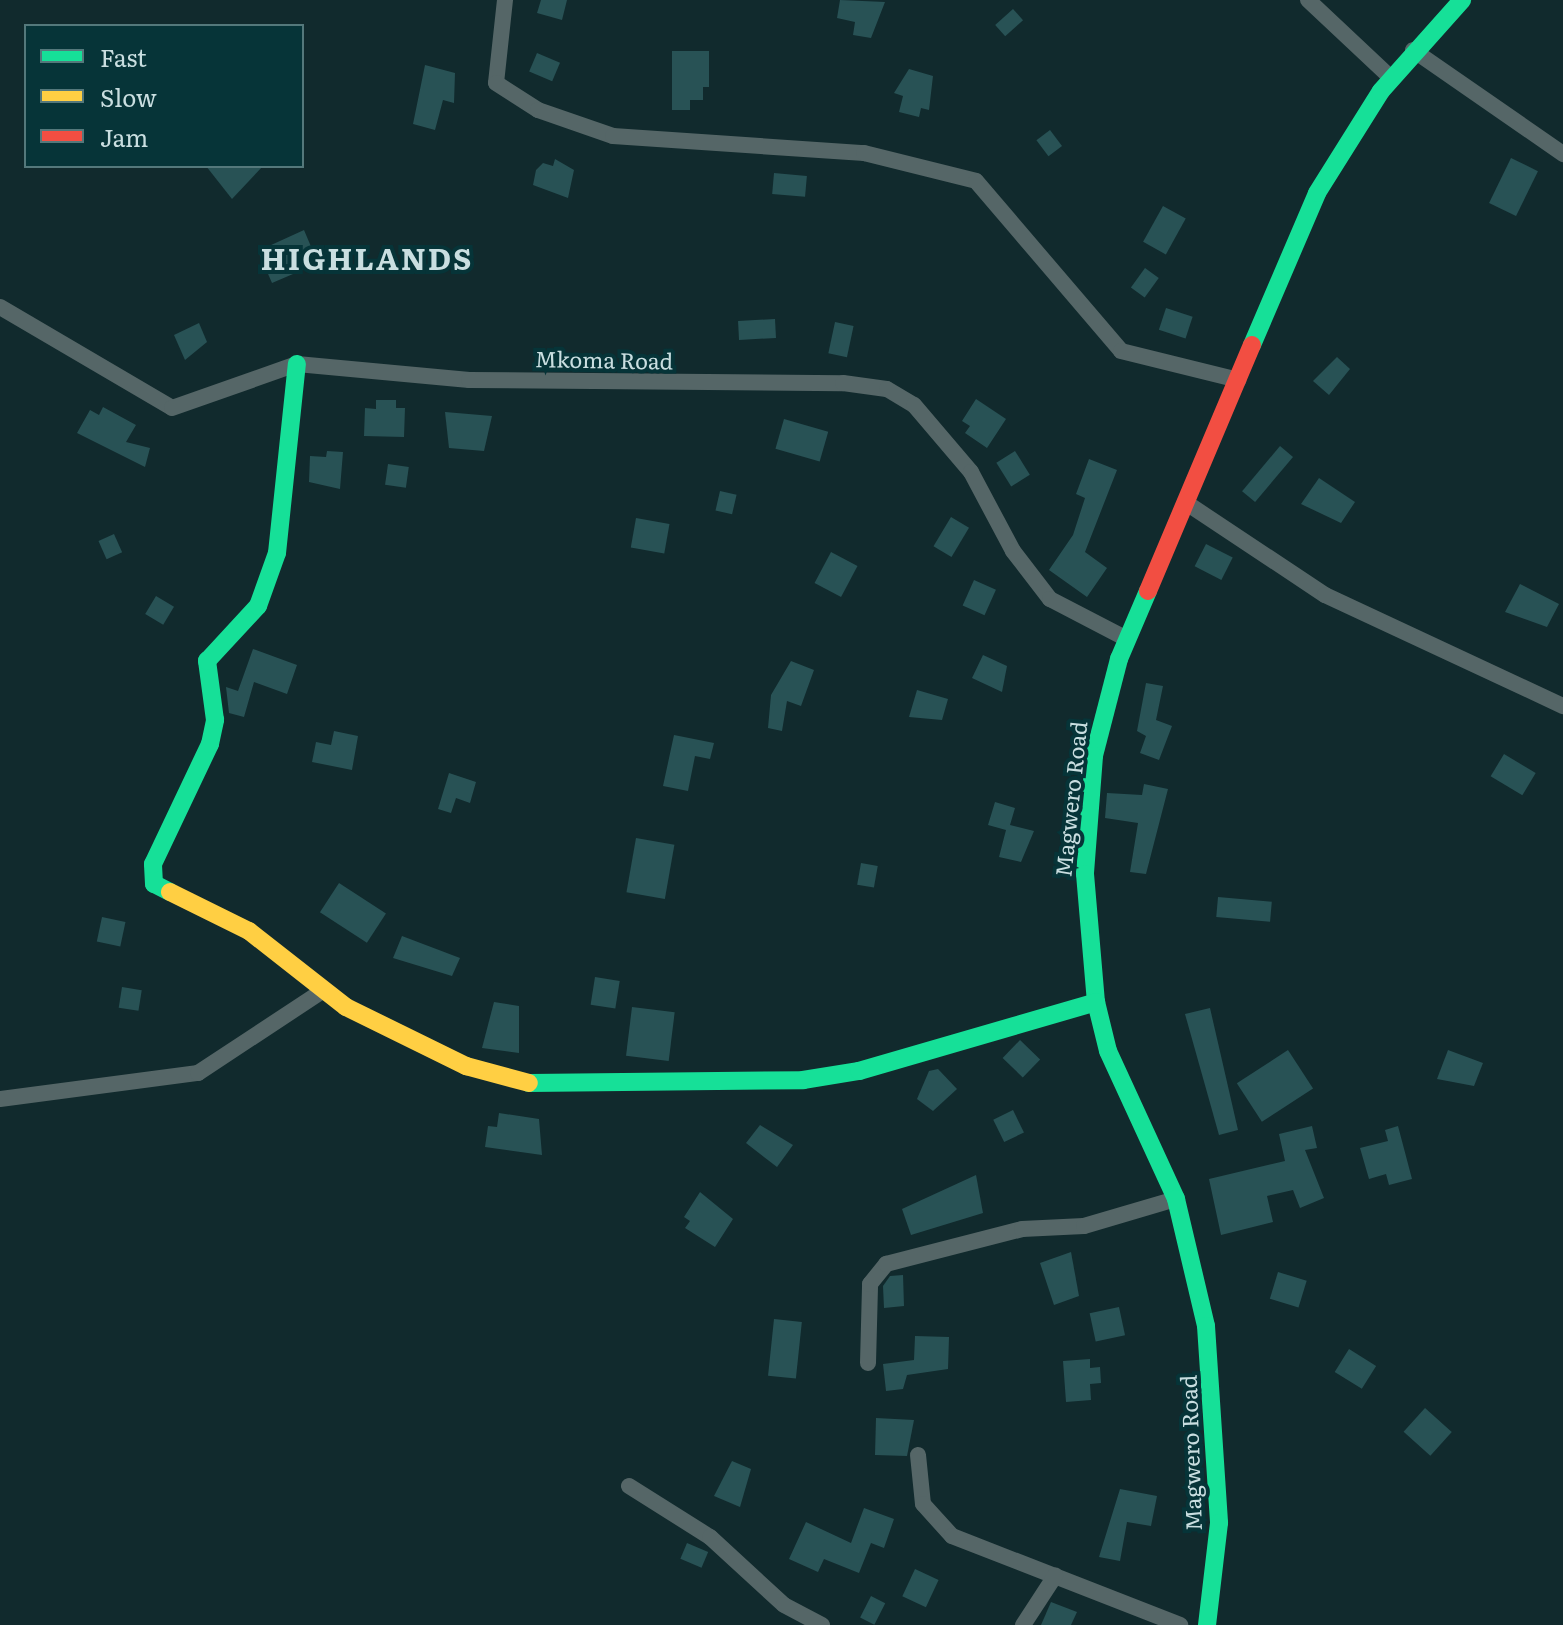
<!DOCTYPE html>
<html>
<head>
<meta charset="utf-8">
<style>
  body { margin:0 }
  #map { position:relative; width:1563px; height:1625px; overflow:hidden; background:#112a2d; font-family:Literata,serif }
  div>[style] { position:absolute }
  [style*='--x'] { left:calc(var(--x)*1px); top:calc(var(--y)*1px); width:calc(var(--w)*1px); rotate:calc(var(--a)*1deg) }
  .building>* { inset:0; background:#285255; transform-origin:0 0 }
  .street>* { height:16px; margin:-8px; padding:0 8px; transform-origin:8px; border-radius:8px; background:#556667 }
  .fast>* { height:18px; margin:-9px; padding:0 9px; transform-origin:9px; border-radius:9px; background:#16e098 }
  .slow>* { height:18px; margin:-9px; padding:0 9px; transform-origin:9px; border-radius:9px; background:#ffcf43 }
  .jam>* { height:18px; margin:-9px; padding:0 9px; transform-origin:9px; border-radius:9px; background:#f24e42 }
  span { translate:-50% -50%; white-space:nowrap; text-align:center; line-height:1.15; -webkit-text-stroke:8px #063438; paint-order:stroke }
  .street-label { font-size:22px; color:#c9dee0 }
  .district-label { font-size:30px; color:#c9dee0; font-weight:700; letter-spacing:2px }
  .legend { position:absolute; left:24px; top:24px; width:280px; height:144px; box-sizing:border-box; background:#063438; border:2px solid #54787b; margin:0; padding:10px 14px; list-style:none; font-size:24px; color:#c9dee0 }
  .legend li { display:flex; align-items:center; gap:16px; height:40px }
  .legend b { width:40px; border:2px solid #54787b }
</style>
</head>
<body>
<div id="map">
  <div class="building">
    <i style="clip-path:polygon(541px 0,567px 0,562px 20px,537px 13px)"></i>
    <i style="clip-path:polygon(840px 0,885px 2px,871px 38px,853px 35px,855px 22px,837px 18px)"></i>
    <i style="left:1013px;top:9px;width:15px;height:24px;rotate:48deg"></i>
    <i style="clip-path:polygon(672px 51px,709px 51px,709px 87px,703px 87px,703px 100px,690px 100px,690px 110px,672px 110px)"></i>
    <i style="left:537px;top:53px;width:25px;height:20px;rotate:23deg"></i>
    <i style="clip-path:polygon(425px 65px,455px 73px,454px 103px,443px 100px,435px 130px,413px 124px)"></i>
    <i style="clip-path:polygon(909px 69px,933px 76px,929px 110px,921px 108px,919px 117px,899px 112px,903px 96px,894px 93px)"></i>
    <i style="left:1050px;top:130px;width:20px;height:17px;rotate:53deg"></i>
    <i style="left:1511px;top:158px;width:30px;height:50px;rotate:26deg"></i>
    <i style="clip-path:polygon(555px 159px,574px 170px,568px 198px,533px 185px,536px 170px,543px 163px,553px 166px)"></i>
    <i style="clip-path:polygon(206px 166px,263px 166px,232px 199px)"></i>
    <i style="left:774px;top:173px;width:33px;height:21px;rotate:5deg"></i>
    <i style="left:1163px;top:206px;width:26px;height:41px;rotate:29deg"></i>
    <i style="clip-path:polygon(304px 230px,315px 256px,304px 261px,307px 268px,272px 283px,258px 251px)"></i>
    <i style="left:1145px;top:268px;width:17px;height:24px;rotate:36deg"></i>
    <i style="left:1166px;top:308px;width:28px;height:23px;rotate:18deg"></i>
    <i style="left:775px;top:319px;width:19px;height:37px;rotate:87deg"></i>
    <i style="left:835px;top:322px;width:19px;height:32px;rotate:12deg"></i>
    <i style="clip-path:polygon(199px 323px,207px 342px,185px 360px,174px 335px)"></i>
    <i style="clip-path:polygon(1337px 357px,1350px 369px,1329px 395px,1313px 381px)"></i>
    <i style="clip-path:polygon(976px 399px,1006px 419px,987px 448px,965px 433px,970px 426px,962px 421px)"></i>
    <i style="clip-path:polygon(376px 400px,396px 400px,396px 408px,405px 408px,404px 437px,364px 436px,365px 408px,376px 409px)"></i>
    <i style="clip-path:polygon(103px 407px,136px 425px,126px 442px,150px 448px,145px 467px,77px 433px,90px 410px,99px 415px)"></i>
    <i style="clip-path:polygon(445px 412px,492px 416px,484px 451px,449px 448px)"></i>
    <i style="left:784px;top:419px;width:46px;height:31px;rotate:16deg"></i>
    <i style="left:1280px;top:446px;width:17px;height:59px;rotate:40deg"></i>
    <i style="clip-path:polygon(327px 451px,343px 452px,340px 489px,309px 482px,310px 456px,326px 457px)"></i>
    <i style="left:1015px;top:451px;width:28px;height:22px;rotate:58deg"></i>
    <i style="clip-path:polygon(1089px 459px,1117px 470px,1085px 552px,1107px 568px,1087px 597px,1049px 570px,1073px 535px,1085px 498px,1076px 494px)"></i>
    <i style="left:388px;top:464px;width:21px;height:21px;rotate:8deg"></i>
    <i style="clip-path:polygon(1319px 478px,1355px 502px,1341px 523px,1301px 504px)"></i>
    <i style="left:720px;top:491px;width:17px;height:20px;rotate:13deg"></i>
    <i style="left:951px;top:517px;width:21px;height:34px;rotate:31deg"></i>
    <i style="left:636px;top:518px;width:34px;height:30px;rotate:10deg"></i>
    <i style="left:114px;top:534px;width:20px;height:17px;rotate:66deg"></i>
    <i style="left:1206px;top:544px;width:30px;height:25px;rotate:27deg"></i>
    <i style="left:831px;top:552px;width:30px;height:35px;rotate:28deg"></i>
    <i style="left:974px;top:580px;width:24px;height:28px;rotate:24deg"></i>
    <i style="clip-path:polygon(1520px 584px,1559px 604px,1547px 627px,1505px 612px)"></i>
    <i style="left:156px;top:596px;width:21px;height:21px;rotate:31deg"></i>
    <i style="clip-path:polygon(253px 649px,297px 665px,287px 694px,254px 682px,244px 717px,229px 713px,226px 687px,238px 691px)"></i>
    <i style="clip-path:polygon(983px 655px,1007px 666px,1002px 692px,972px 678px)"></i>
    <i style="clip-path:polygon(791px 661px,814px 670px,801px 706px,787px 701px,782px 731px,768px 728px,771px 695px)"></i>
    <i style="clip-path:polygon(1146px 683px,1163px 686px,1156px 720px,1172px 726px,1159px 760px,1140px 753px,1146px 736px,1137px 731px)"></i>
    <i style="clip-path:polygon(917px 690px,948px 699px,942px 720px,909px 717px)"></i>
    <i style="clip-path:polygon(334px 731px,358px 736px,352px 770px,312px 762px,316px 742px,331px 745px)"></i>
    <i style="clip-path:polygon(674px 735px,714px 743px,710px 759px,695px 756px,688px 791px,663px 786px)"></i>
    <i style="left:1504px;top:754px;width:37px;height:26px;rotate:31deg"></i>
    <i style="clip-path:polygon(449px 773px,476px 782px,470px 803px,456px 798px,451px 813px,438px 809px)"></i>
    <i style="clip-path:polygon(1144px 784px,1168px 789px,1146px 874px,1130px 872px,1138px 823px,1105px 818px,1107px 793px,1142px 795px)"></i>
    <i style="clip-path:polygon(995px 802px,1015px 808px,1010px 825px,1034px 831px,1021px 862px,999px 857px,1006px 830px,988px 825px)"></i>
    <i style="left:636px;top:838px;width:39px;height:55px;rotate:10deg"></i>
    <i style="left:861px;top:863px;width:17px;height:22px;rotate:10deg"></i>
    <i style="left:339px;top:883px;width:56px;height:35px;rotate:33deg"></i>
    <i style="left:1218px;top:897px;width:54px;height:20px;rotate:5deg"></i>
    <i style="left:102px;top:917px;width:24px;height:25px;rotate:12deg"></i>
    <i style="clip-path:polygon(402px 936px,460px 958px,452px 976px,393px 958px)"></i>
    <i style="left:595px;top:977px;width:25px;height:28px;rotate:9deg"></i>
    <i style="left:122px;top:987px;width:20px;height:21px;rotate:9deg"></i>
    <i style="clip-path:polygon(494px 1002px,519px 1006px,519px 1053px,482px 1048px)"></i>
    <i style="left:632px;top:1007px;width:43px;height:49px;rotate:7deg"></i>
    <i style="clip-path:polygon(1210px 1008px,1238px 1130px,1219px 1135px,1185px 1014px)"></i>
    <i style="left:1020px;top:1040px;width:28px;height:25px;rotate:44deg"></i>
    <i style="left:1288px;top:1050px;width:46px;height:61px;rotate:57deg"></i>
    <i style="clip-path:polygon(1448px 1050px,1483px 1063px,1474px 1086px,1437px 1079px)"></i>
    <i style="clip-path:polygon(938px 1069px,957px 1089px,933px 1111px,917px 1099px,929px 1071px)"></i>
    <i style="left:1013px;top:1110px;width:25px;height:22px;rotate:64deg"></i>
    <i style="clip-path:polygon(499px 1113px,539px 1119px,542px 1155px,485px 1147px,488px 1126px,497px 1127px)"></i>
    <i style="clip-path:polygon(760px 1125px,793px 1145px,777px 1167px,746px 1143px)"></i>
    <i style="clip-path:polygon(1312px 1126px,1317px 1148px,1305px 1150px,1324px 1198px,1300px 1208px,1293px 1190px,1267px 1196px,1273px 1222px,1221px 1235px,1209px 1179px,1285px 1161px,1279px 1134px)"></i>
    <i style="clip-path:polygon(1398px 1126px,1412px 1179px,1389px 1185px,1386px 1174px,1369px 1179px,1360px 1148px,1388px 1141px,1385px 1130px)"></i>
    <i style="clip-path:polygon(976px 1175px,983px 1213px,911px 1235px,902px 1209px)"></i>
    <i style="clip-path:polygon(700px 1192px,733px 1219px,715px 1247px,685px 1228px,690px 1221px,684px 1217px)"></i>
    <i style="clip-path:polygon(1071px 1252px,1079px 1296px,1054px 1305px,1040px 1263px)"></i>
    <i style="left:1278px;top:1272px;width:30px;height:28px;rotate:17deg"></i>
    <i style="clip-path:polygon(903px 1275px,904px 1306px,884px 1308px,883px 1286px,890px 1276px)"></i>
    <i style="left:1119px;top:1307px;width:29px;height:30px;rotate:78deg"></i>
    <i style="left:774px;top:1319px;width:28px;height:57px;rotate:6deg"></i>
    <i style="clip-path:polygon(915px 1336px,949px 1337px,948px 1369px,907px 1375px,903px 1389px,886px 1391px,883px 1364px,914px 1360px)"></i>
    <i style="left:1349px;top:1349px;width:32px;height:27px;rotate:32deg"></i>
    <i style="clip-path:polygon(1090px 1359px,1090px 1368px,1100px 1367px,1101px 1383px,1090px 1384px,1091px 1400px,1066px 1402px,1063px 1361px)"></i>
    <i style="left:1425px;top:1408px;width:36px;height:32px;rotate:42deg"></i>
    <i style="clip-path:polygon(876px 1418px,914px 1420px,907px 1456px,875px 1455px)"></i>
    <i style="clip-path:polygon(732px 1461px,751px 1469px,740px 1507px,714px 1496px)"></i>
    <i style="clip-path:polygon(1120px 1489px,1157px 1496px,1151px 1526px,1127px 1522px,1120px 1561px,1099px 1557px)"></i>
    <i style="clip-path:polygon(864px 1508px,894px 1519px,884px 1548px,871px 1543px,859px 1573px,824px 1559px,818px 1572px,789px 1559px,806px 1522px,851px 1543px)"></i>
    <i style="left:687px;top:1543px;width:23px;height:17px;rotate:23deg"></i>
    <i style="left:915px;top:1569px;width:26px;height:30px;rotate:25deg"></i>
    <i style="left:871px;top:1596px;width:16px;height:24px;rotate:27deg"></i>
    <i style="clip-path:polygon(1051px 1602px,1077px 1612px,1071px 1625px,1041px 1625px)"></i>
  </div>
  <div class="street">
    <i style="--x:505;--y:0;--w:83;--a:96.2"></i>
    <i style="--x:496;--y:83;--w:50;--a:32.7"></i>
    <i style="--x:538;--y:110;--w:79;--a:19.1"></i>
    <i style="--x:613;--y:136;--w:252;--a:3.9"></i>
    <i style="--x:864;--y:153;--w:115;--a:14"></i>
    <i style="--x:976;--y:181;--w:223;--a:49.5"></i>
    <i style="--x:1121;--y:351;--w:121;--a:13.9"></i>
    <i style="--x:1308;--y:0;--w:114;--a:43.2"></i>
    <i style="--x:1413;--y:50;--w:183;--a:34.7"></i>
    <i style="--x:0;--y:307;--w:199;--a:30.4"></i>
    <i style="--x:172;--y:408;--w:133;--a:-19.4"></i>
    <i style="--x:297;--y:364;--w:173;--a:5.3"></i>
    <i style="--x:469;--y:380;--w:374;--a:0.5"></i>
    <i style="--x:843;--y:383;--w:44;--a:7.8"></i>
    <i style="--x:887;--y:389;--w:31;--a:31"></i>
    <i style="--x:914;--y:405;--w:88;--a:49.6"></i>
    <i style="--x:971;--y:472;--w:89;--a:62"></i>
    <i style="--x:1013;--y:551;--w:61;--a:52.4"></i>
    <i style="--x:1050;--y:599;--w:87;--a:27.5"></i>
    <i style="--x:1185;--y:502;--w:168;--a:33.6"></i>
    <i style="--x:1325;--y:595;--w:263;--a:25"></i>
    <i style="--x:0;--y:1099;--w:200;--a:-7.5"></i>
    <i style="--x:198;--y:1073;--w:151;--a:-33.4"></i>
    <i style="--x:868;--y:1363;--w:79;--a:-88.5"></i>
    <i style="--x:870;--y:1284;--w:26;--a:-51"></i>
    <i style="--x:886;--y:1264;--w:140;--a:-14.4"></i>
    <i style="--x:1022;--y:1229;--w:62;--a:-2.8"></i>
    <i style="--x:1084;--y:1226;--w:96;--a:-16.4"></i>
    <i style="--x:918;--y:1455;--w:49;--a:84.2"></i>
    <i style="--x:923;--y:1504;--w:43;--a:47.8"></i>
    <i style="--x:952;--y:1536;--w:245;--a:21.3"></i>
    <i style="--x:629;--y:1486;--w:96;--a:32.2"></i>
    <i style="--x:710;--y:1537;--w:100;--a:42.6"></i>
    <i style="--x:784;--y:1605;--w:43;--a:27.8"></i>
    <i style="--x:1023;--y:1625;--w:59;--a:-56.9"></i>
  </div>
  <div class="fast">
    <i style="--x:1252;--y:345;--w:165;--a:-66.8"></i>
    <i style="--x:1317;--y:193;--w:120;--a:-57.9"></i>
    <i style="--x:1381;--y:91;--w:122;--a:-48.3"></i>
    <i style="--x:1148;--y:591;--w:74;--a:113.1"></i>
    <i style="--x:1119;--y:659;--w:100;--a:104.5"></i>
    <i style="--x:1094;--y:756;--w:118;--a:94.4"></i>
    <i style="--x:1085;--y:874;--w:128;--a:85.1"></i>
    <i style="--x:1096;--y:1002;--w:50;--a:76.2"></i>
    <i style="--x:1108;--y:1051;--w:163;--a:65.3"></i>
    <i style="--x:1176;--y:1199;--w:130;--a:76.7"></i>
    <i style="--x:1206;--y:1326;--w:197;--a:86.2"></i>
    <i style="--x:1219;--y:1523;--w:103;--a:96.7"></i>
    <i style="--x:170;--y:892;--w:18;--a:-153"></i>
    <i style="--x:154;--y:884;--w:20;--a:-93"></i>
    <i style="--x:153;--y:864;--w:133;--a:-64.6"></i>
    <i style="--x:210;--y:744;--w:25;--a:-78"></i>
    <i style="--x:215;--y:720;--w:60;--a:-97.7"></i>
    <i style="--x:207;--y:661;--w:75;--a:-47.2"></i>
    <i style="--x:258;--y:606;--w:56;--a:-70.3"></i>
    <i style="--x:277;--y:553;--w:190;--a:-84"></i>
    <i style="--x:529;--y:1083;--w:274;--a:-0.6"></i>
    <i style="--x:803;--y:1080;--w:57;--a:-9.1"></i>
    <i style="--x:859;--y:1071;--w:247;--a:-16.2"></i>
  </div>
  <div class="slow">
    <i style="--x:170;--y:892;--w:88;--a:26.3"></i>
    <i style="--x:249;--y:931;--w:123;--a:38.1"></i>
    <i style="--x:346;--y:1007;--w:134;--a:26.2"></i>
    <i style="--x:466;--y:1066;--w:65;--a:15.1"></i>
  </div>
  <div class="jam">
    <i style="--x:1148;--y:591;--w:267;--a:-67.1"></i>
  </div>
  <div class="street-label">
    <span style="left:604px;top:359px;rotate:1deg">Mkoma Road</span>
    <span style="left:1070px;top:799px;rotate:-84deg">Magwero Road</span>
    <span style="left:1190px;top:1453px;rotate:-92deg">Magwero Road</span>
  </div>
  <div class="district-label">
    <span style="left:367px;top:257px">HIGHLANDS</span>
  </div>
  <ul class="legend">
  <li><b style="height:10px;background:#16e098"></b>Fast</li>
  <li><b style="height:10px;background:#ffcf43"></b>Slow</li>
  <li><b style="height:10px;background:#f24e42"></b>Jam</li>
  </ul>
</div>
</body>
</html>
